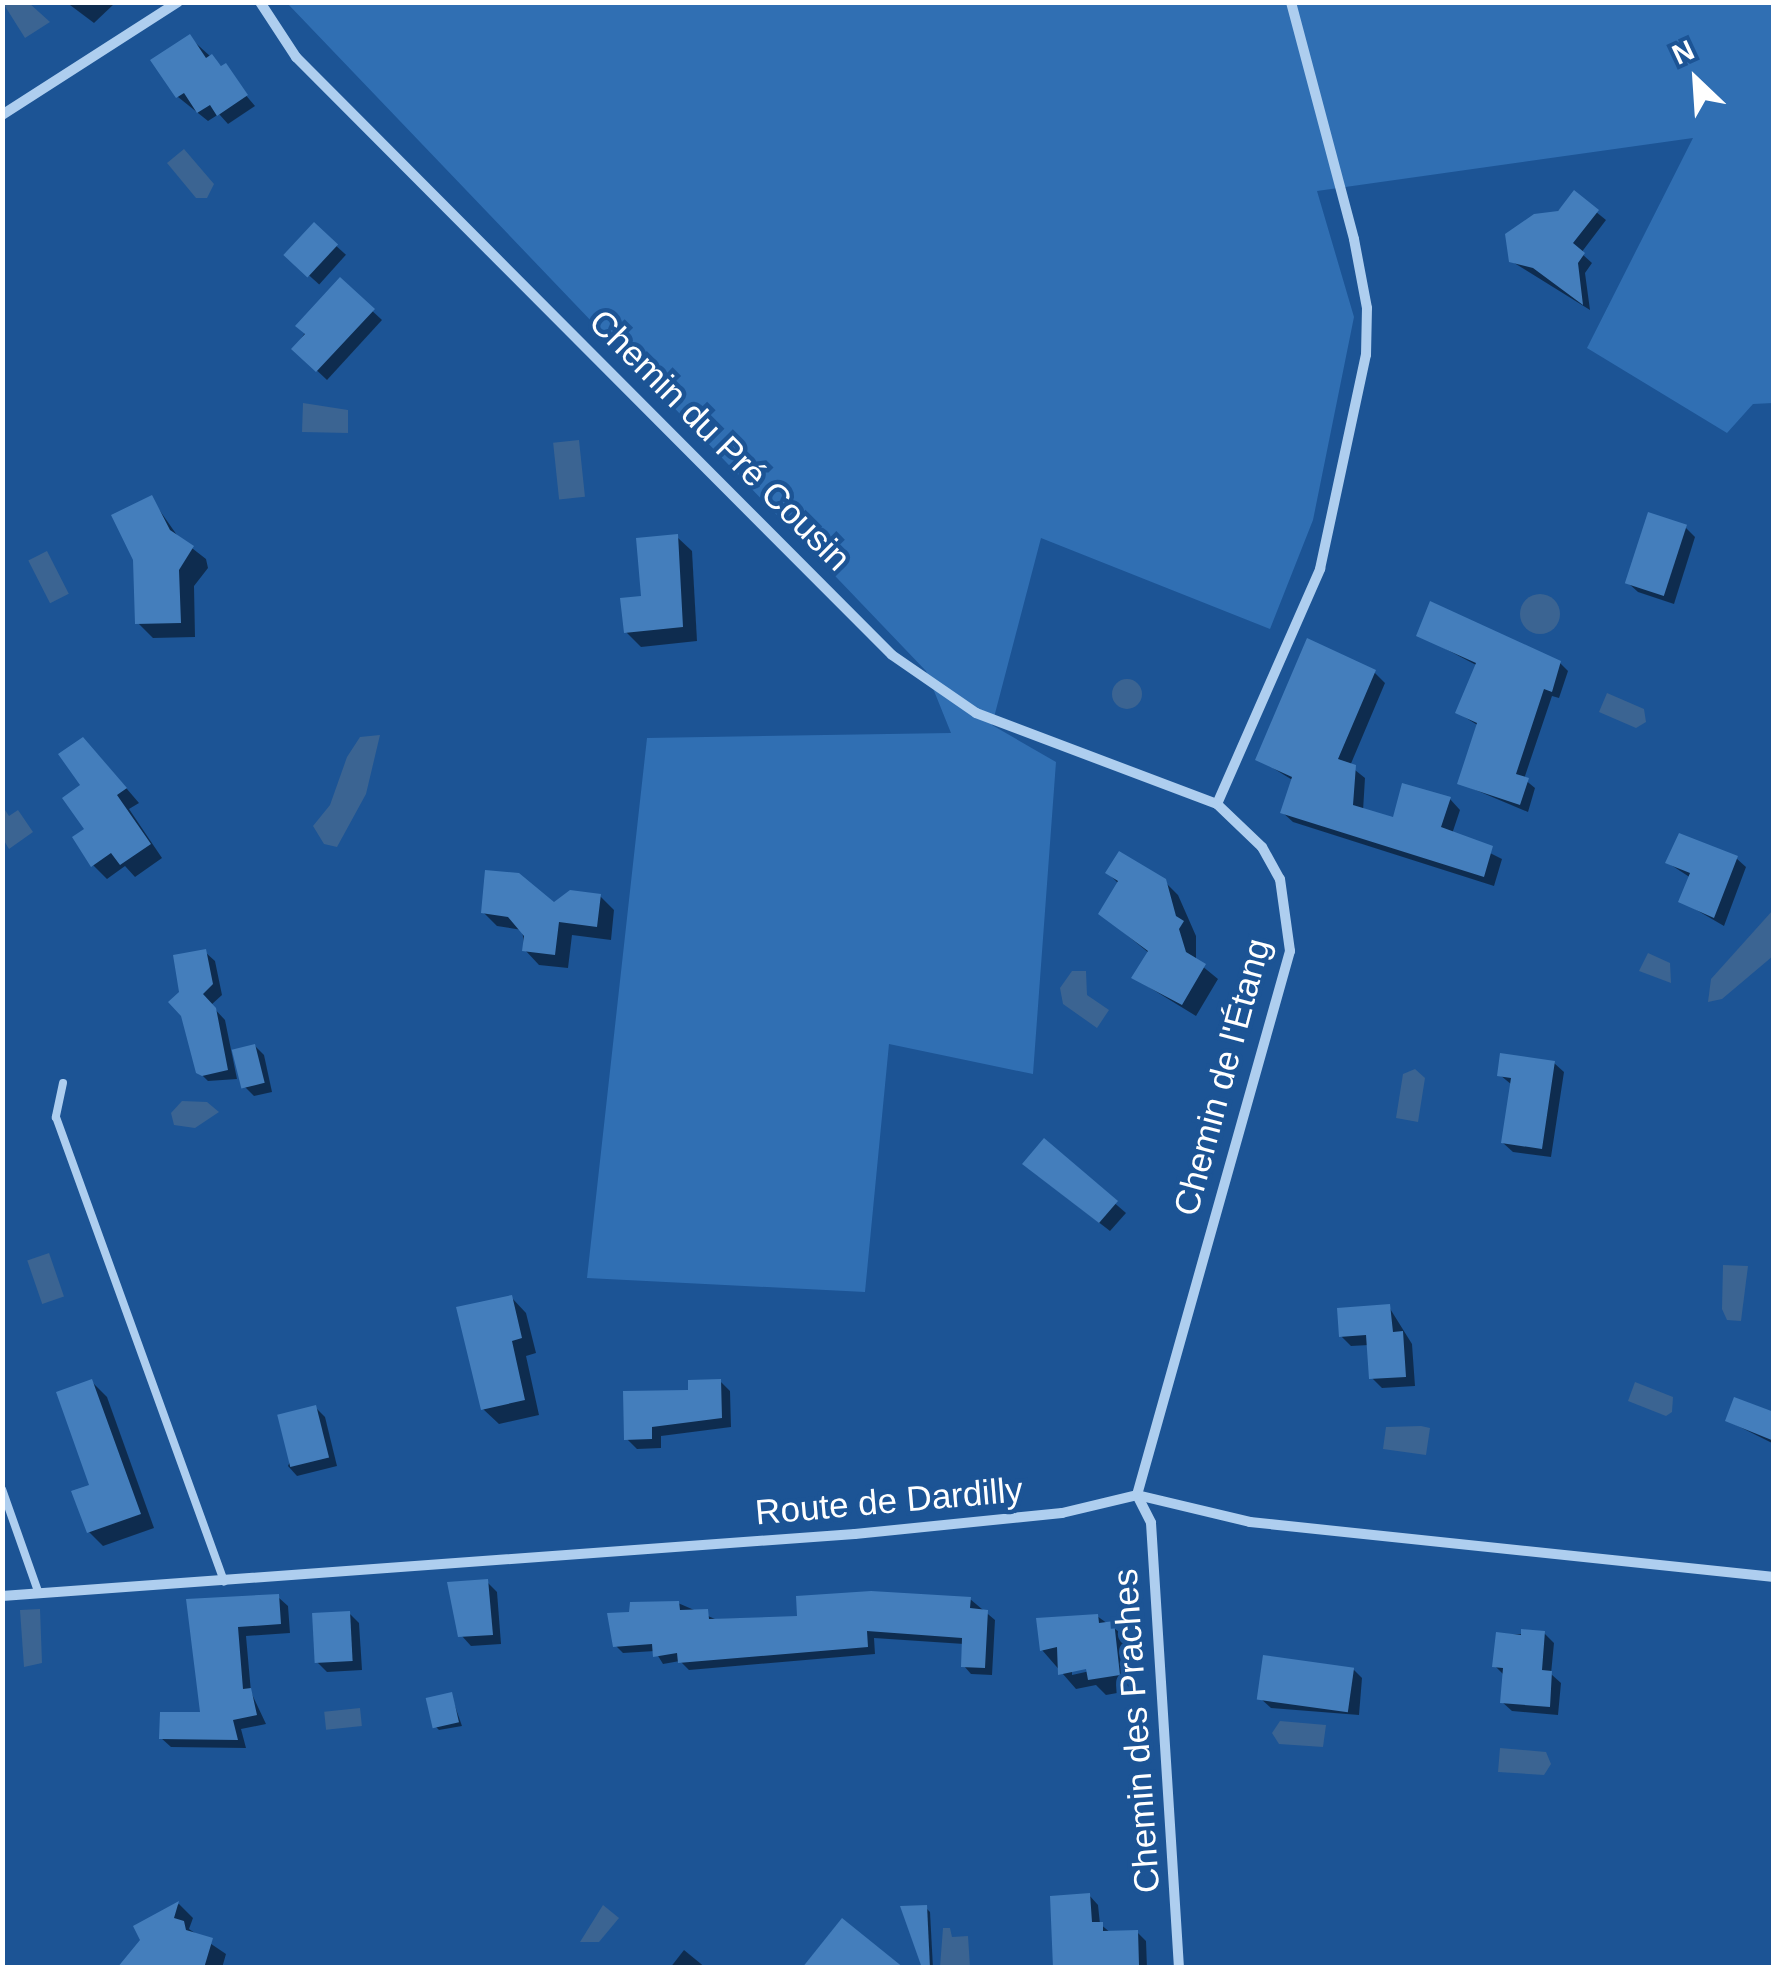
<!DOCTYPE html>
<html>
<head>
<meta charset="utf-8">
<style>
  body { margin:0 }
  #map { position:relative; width:1776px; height:1970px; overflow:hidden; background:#1c5495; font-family:Arial,sans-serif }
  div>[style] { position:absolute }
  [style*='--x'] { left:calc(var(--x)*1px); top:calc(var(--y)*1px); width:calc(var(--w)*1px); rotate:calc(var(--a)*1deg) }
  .green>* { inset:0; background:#306fb3 }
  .water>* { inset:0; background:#3b6492; transform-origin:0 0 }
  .round { border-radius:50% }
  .shadow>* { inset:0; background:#0007; transform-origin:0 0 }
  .building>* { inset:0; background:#447ebc; transform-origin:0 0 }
  .lane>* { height:8px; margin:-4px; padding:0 4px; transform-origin:4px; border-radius:4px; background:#aeceef }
  .street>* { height:10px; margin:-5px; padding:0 5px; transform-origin:5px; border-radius:5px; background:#aeceef }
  span { translate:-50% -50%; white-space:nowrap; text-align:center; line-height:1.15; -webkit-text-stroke:9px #1c5495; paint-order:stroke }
  .street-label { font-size:35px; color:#fff }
  .frame { position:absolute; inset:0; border:5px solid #fff; pointer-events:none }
  .north { position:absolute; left:1646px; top:30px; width:100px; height:100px; -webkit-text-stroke:8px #1c5495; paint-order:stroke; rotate:335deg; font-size:28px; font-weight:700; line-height:40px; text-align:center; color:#fff }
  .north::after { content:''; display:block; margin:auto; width:35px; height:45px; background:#fff; clip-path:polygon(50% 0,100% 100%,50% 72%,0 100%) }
</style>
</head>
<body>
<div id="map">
  <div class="green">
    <i style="clip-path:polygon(287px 3px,1773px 3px,1773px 403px,1753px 404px,1727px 433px,1587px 348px,1693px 138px,1317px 191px,1354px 317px,1313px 520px,1270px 629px,1041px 538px,992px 725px,1056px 762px,1033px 1074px,889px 1044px,865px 1292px,587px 1278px,647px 738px,951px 733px,926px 671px)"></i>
  </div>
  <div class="water">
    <i style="clip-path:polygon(3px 3px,29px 3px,50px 22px,25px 38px)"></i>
    <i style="clip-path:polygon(184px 149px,214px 184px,207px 198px,196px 198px,167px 163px)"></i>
    <i style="clip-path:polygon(303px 403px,348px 410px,348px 433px,302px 432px)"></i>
    <i style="left:579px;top:440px;width:57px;height:26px;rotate:84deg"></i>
    <i style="left:47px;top:551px;width:48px;height:21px;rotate:63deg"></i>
    <i class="round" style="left:1520px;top:594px;width:40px;height:40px"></i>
    <i class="round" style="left:1112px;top:679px;width:30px;height:30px"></i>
    <i style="clip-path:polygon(1607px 693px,1644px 709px,1646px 722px,1636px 728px,1599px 712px)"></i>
    <i style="clip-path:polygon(380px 735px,366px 794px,337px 847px,324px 844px,313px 826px,330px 805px,347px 757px,360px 737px)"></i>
    <i style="clip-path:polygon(3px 807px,9px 816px,18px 810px,33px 832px,9px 849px,3px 839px)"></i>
    <i style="clip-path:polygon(1773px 910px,1773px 956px,1722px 999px,1708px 1002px,1711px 979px)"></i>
    <i style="clip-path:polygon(1648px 953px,1670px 963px,1671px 983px,1639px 971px)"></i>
    <i style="clip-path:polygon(1072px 971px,1086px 971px,1087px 995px,1109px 1010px,1097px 1028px,1063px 1004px,1060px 988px)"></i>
    <i style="clip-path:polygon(1415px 1069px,1425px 1078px,1418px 1122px,1396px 1118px,1403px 1074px)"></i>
    <i style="clip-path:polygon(182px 1101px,207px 1102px,219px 1112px,195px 1128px,174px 1125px,171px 1113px)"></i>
    <i style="left:49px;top:1253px;width:46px;height:23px;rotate:71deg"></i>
    <i style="clip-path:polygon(1723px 1265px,1748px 1266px,1741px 1321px,1727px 1320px,1722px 1309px)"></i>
    <i style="clip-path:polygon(1635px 1382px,1673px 1397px,1672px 1412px,1666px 1416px,1628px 1401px)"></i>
    <i style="clip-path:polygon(1421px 1426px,1430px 1428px,1426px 1455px,1383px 1449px,1386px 1427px)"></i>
    <i style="clip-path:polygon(40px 1609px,42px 1663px,24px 1667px,20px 1610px)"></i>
    <i style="left:360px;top:1708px;width:18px;height:36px;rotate:84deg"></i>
    <i style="clip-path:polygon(1280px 1721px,1326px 1725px,1323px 1747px,1279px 1744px,1272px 1733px)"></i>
    <i style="clip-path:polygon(1500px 1748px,1546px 1752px,1551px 1764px,1544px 1775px,1498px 1772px)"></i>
    <i style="clip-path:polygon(603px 1905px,619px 1918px,599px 1942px,580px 1942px)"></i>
    <i style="clip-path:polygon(943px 1928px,950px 1928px,952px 1937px,968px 1936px,970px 1967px,940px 1967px)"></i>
  </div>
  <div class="shadow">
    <i style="clip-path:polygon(66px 2px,113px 2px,114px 4px,94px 23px)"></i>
    <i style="clip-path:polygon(189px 37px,221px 66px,255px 106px,228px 124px,219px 114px,208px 121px,178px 97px)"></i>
    <i style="clip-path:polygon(1574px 194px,1606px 220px,1581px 253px,1592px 263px,1585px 273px,1590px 310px,1511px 261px)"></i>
    <i style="left:314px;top:226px;width:43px;height:40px;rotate:42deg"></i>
    <i style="clip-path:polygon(340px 281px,382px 320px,327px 380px,294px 349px)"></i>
    <i style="clip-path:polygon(151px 498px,179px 538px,206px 559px,208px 568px,194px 586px,195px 637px,153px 638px,138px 623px)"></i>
    <i style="clip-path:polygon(1685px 527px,1695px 537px,1674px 604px,1638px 592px,1628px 583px)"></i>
    <i style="clip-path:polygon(677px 537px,692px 551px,697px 641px,641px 647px,626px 632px)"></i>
    <i style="clip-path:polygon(1419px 635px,1560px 663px,1568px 671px,1559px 698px,1552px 696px,1524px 779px,1535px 788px,1528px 812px,1459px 783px,1479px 726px,1458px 713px,1478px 666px)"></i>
    <i style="clip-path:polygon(1374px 672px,1385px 683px,1350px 766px,1365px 778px,1363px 811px,1394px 820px,1450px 799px,1460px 810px,1452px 834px,1502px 859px,1494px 886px,1293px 822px,1282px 812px,1294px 781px,1258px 759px)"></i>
    <i style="clip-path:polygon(97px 754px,139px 803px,129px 809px,162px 858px,135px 877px,125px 866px,107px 879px,93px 865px,88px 830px)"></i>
    <i style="clip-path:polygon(1736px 858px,1746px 867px,1724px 926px,1681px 901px,1691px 878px,1668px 863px)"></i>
    <i style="clip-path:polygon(1108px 873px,1164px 881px,1178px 895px,1196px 936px,1196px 961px,1218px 979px,1196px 1016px,1134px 978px,1149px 953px,1101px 914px,1119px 884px)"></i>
    <i style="clip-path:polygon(600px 896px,614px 910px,611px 940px,572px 935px,568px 968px,539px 965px,525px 950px,522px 930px,497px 926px,483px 912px)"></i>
    <i style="clip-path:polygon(205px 952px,215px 961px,222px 995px,211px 1005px,225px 1020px,237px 1079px,208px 1081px,198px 1071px,182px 993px)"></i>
    <i style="clip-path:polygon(255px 1046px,264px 1055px,272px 1092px,254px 1096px,245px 1087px)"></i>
    <i style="clip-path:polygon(1554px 1063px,1564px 1072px,1551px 1157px,1513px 1152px,1503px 1143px,1512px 1085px,1500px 1075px)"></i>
    <i style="clip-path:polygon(1044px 1142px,1126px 1213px,1110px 1231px,1035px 1173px)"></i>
    <i style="clip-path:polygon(511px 1297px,526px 1313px,536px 1353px,526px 1356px,539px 1415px,499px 1424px,483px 1409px)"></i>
    <i style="clip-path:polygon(1389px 1307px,1412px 1344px,1415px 1386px,1382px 1388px,1372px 1378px,1369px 1345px,1351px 1346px,1341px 1336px)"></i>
    <i style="clip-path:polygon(720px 1381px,730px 1391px,731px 1427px,661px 1436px,661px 1448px,637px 1449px,627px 1439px,691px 1392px)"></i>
    <i style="clip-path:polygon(92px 1382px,107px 1397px,154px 1528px,103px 1546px,89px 1532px)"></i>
    <i style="clip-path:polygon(315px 1407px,325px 1417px,337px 1466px,297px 1476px,288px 1466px)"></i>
    <i style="clip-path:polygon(1774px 1415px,1774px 1444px,1728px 1421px)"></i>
    <i style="clip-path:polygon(487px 1582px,497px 1592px,501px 1644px,471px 1646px,461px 1635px)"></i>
    <i style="clip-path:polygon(278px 1597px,288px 1606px,290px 1633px,246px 1636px,251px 1692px,266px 1724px,241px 1729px,246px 1748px,171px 1747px,161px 1738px,203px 1715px,188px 1602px)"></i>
    <i style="clip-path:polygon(970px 1599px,995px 1620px,992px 1675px,971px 1674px,964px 1666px,964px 1644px,874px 1638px,875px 1654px,689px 1670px,680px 1661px,663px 1664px,655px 1651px,623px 1653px,615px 1645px,678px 1603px,715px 1619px,800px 1618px)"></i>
    <i style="clip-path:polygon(349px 1613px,359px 1623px,362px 1670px,327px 1672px,317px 1662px)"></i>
    <i style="clip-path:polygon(evenodd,1097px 1616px,1129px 1639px,1134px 1690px,1106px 1695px,1096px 1685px,1076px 1689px,1042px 1650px,1097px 1616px,1098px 1664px,1099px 1669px,1072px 1675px,1072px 1669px,1098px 1664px)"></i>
    <i style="clip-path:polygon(1544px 1633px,1554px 1643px,1551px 1674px,1561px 1683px,1558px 1715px,1512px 1711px,1502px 1702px,1504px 1675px,1495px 1666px,1498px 1635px)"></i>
    <i style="clip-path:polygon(1353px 1669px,1362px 1678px,1359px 1715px,1271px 1708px,1261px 1699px)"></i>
    <i style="clip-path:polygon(451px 1695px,462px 1726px,439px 1730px,435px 1726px)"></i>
    <i style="clip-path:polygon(1089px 1895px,1098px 1905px,1100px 1924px,1111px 1933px,1137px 1932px,1146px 1941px,1147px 1968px,1056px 1968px)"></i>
    <i style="clip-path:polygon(179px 1904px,193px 1918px,189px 1929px,226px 1954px,222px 1968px,125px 1968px,143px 1940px,136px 1927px)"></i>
    <i style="clip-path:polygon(926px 1908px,930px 1912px,933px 1968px,925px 1968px)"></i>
    <i style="clip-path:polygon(684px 1950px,706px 1968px,670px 1968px)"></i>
  </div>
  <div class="building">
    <i style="clip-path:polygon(190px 34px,206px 58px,212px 54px,221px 66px,226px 63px,248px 95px,217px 116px,210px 105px,197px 113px,184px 93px,176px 98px,150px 60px)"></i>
    <i style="clip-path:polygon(1574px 190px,1599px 210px,1573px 243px,1585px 253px,1578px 263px,1583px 305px,1533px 268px,1509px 262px,1505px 234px,1534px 214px,1558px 211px)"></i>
    <i style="left:314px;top:222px;width:33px;height:45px;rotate:43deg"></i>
    <i style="clip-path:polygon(340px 277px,375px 309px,316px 372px,291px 349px,305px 334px,295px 326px)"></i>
    <i style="clip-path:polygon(152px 495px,170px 530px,194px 546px,179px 570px,181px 623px,135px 624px,133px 560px,111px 515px)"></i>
    <i style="left:1648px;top:512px;width:41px;height:75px;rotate:18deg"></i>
    <i style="clip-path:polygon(678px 534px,683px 627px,624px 633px,620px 598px,641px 596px,636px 538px)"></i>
    <i style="clip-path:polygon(1430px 601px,1561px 661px,1552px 692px,1544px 689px,1516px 774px,1529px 778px,1520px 805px,1457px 784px,1477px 723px,1455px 713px,1476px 663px,1416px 636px)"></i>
    <i style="clip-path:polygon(1307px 638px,1376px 670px,1338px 759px,1356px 765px,1353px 805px,1393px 817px,1402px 783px,1451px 797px,1441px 827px,1493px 846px,1484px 877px,1280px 813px,1292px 777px,1255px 760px)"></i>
    <i style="clip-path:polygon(83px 737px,127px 788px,117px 795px,151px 844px,120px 865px,111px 853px,91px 867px,72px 837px,84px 829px,62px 798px,80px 785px,58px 754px)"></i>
    <i style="clip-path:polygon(1679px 833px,1738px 856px,1714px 918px,1678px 902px,1690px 873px,1665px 863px)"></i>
    <i style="clip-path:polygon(1119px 851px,1166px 879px,1176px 916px,1184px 921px,1179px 929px,1186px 952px,1206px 964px,1182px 1005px,1131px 978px,1148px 951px,1098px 914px,1118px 881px,1105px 873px)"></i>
    <i style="clip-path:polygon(485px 870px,519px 873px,554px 902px,570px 890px,601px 894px,597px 927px,559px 922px,555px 955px,522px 951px,524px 936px,508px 917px,481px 913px)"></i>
    <i style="clip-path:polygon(206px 949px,213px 984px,203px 994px,216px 1008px,228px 1070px,202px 1076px,196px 1073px,181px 1016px,168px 1002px,179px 992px,173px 955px)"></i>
    <i style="left:255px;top:1044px;width:40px;height:24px;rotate:76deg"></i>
    <i style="clip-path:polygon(1500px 1053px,1555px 1061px,1542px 1149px,1501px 1143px,1511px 1078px,1497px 1076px)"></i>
    <i style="clip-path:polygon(1044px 1138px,1118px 1201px,1099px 1223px,1022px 1164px)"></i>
    <i style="clip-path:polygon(512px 1295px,522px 1338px,512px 1341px,525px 1400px,481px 1410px,456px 1307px)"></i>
    <i style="clip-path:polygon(1390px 1304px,1393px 1332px,1403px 1331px,1406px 1377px,1369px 1379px,1366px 1335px,1339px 1337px,1337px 1308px)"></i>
    <i style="clip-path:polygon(92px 1379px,141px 1514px,87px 1533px,71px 1491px,89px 1485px,56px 1392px)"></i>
    <i style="clip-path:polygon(721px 1379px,722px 1418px,652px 1427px,652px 1439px,624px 1440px,623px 1391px,688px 1390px,688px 1380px)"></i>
    <i style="clip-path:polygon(1734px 1397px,1774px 1412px,1774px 1441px,1725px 1421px)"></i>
    <i style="left:316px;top:1405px;width:54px;height:40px;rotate:76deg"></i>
    <i style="clip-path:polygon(488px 1579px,493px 1635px,458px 1637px,447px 1582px)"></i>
    <i style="clip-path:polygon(871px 1591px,971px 1597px,970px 1608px,988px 1610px,985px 1668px,961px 1667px,962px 1638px,867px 1631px,868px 1647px,678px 1663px,677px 1653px,653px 1657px,652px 1644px,613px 1647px,607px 1613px,629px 1612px,630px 1602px,679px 1601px,680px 1610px,708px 1609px,709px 1619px,797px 1616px,796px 1596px)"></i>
    <i style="clip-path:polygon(279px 1594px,281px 1624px,238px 1627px,243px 1689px,251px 1688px,257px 1715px,233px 1720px,238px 1740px,159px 1739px,160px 1712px,200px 1712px,186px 1599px)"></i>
    <i style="left:350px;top:1611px;width:50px;height:38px;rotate:87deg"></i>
    <i style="clip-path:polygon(1098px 1614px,1099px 1623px,1114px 1621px,1120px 1675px,1088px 1680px,1086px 1669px,1058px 1675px,1057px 1647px,1040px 1651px,1036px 1618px)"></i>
    <i style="clip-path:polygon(1521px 1629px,1545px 1631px,1542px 1670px,1552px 1671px,1550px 1707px,1500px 1703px,1503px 1668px,1492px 1667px,1496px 1632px,1521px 1635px)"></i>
    <i style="left:1263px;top:1655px;width:92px;height:45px;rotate:8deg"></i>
    <i style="left:452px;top:1692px;width:31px;height:27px;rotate:77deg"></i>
    <i style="clip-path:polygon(1090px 1893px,1092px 1922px,1103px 1922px,1103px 1931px,1138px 1930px,1139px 1965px,1053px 1968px,1050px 1896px)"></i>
    <i style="clip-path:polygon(179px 1901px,174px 1918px,184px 1921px,186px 1930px,213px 1938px,204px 1968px,117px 1968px,140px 1940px,133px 1926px)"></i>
    <i style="clip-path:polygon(927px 1905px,930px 1968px,922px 1968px,900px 1906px)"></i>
    <i style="clip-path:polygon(842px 1918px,904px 1968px,802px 1968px)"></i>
  </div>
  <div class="lane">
    <i style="--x:63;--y:1083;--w:35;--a:102"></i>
    <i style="--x:56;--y:1117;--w:494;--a:70.1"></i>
    <i style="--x:2;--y:1489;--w:111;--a:70.6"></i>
  </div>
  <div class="street">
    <i style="--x:260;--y:2;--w:66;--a:56.8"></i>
    <i style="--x:296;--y:57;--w:844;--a:45.1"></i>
    <i style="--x:892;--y:655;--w:102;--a:34.6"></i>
    <i style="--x:976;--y:713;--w:258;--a:20.7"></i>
    <i style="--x:1217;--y:804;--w:62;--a:43.7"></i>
    <i style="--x:1262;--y:847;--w:37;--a:61"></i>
    <i style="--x:1280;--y:879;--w:73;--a:82.1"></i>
    <i style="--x:1290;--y:951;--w:565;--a:105.71"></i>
    <i style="--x:1137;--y:1495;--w:31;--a:63"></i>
    <i style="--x:1151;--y:1523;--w:446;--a:86.4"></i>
    <i style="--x:2;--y:115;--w:209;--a:-32.7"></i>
    <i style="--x:1217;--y:804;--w:257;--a:-66.3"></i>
    <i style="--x:1320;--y:569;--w:219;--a:-77.9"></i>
    <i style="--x:1366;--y:355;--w:47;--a:-88.8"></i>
    <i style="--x:1367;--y:308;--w:70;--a:-100.7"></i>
    <i style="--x:1354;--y:239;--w:245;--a:-104.9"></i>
    <i style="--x:2;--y:1596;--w:855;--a:-4.16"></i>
    <i style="--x:855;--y:1534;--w:208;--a:-5.8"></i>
    <i style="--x:1062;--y:1513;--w:77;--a:-13.5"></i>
    <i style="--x:1137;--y:1495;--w:116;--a:13.4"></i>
    <i style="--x:1250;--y:1522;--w:527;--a:5.99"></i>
  </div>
  <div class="street-label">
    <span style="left:720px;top:440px;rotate:45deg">Chemin du Pré Cousin</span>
    <span style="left:1222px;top:1077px;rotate:-75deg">Chemin de l'Étang</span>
    <span style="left:889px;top:1501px;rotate:-5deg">Route de Dardilly</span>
    <span style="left:1136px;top:1731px;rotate:-94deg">Chemin des Praches</span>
  </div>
  <div class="frame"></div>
  <div class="north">N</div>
</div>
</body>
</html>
